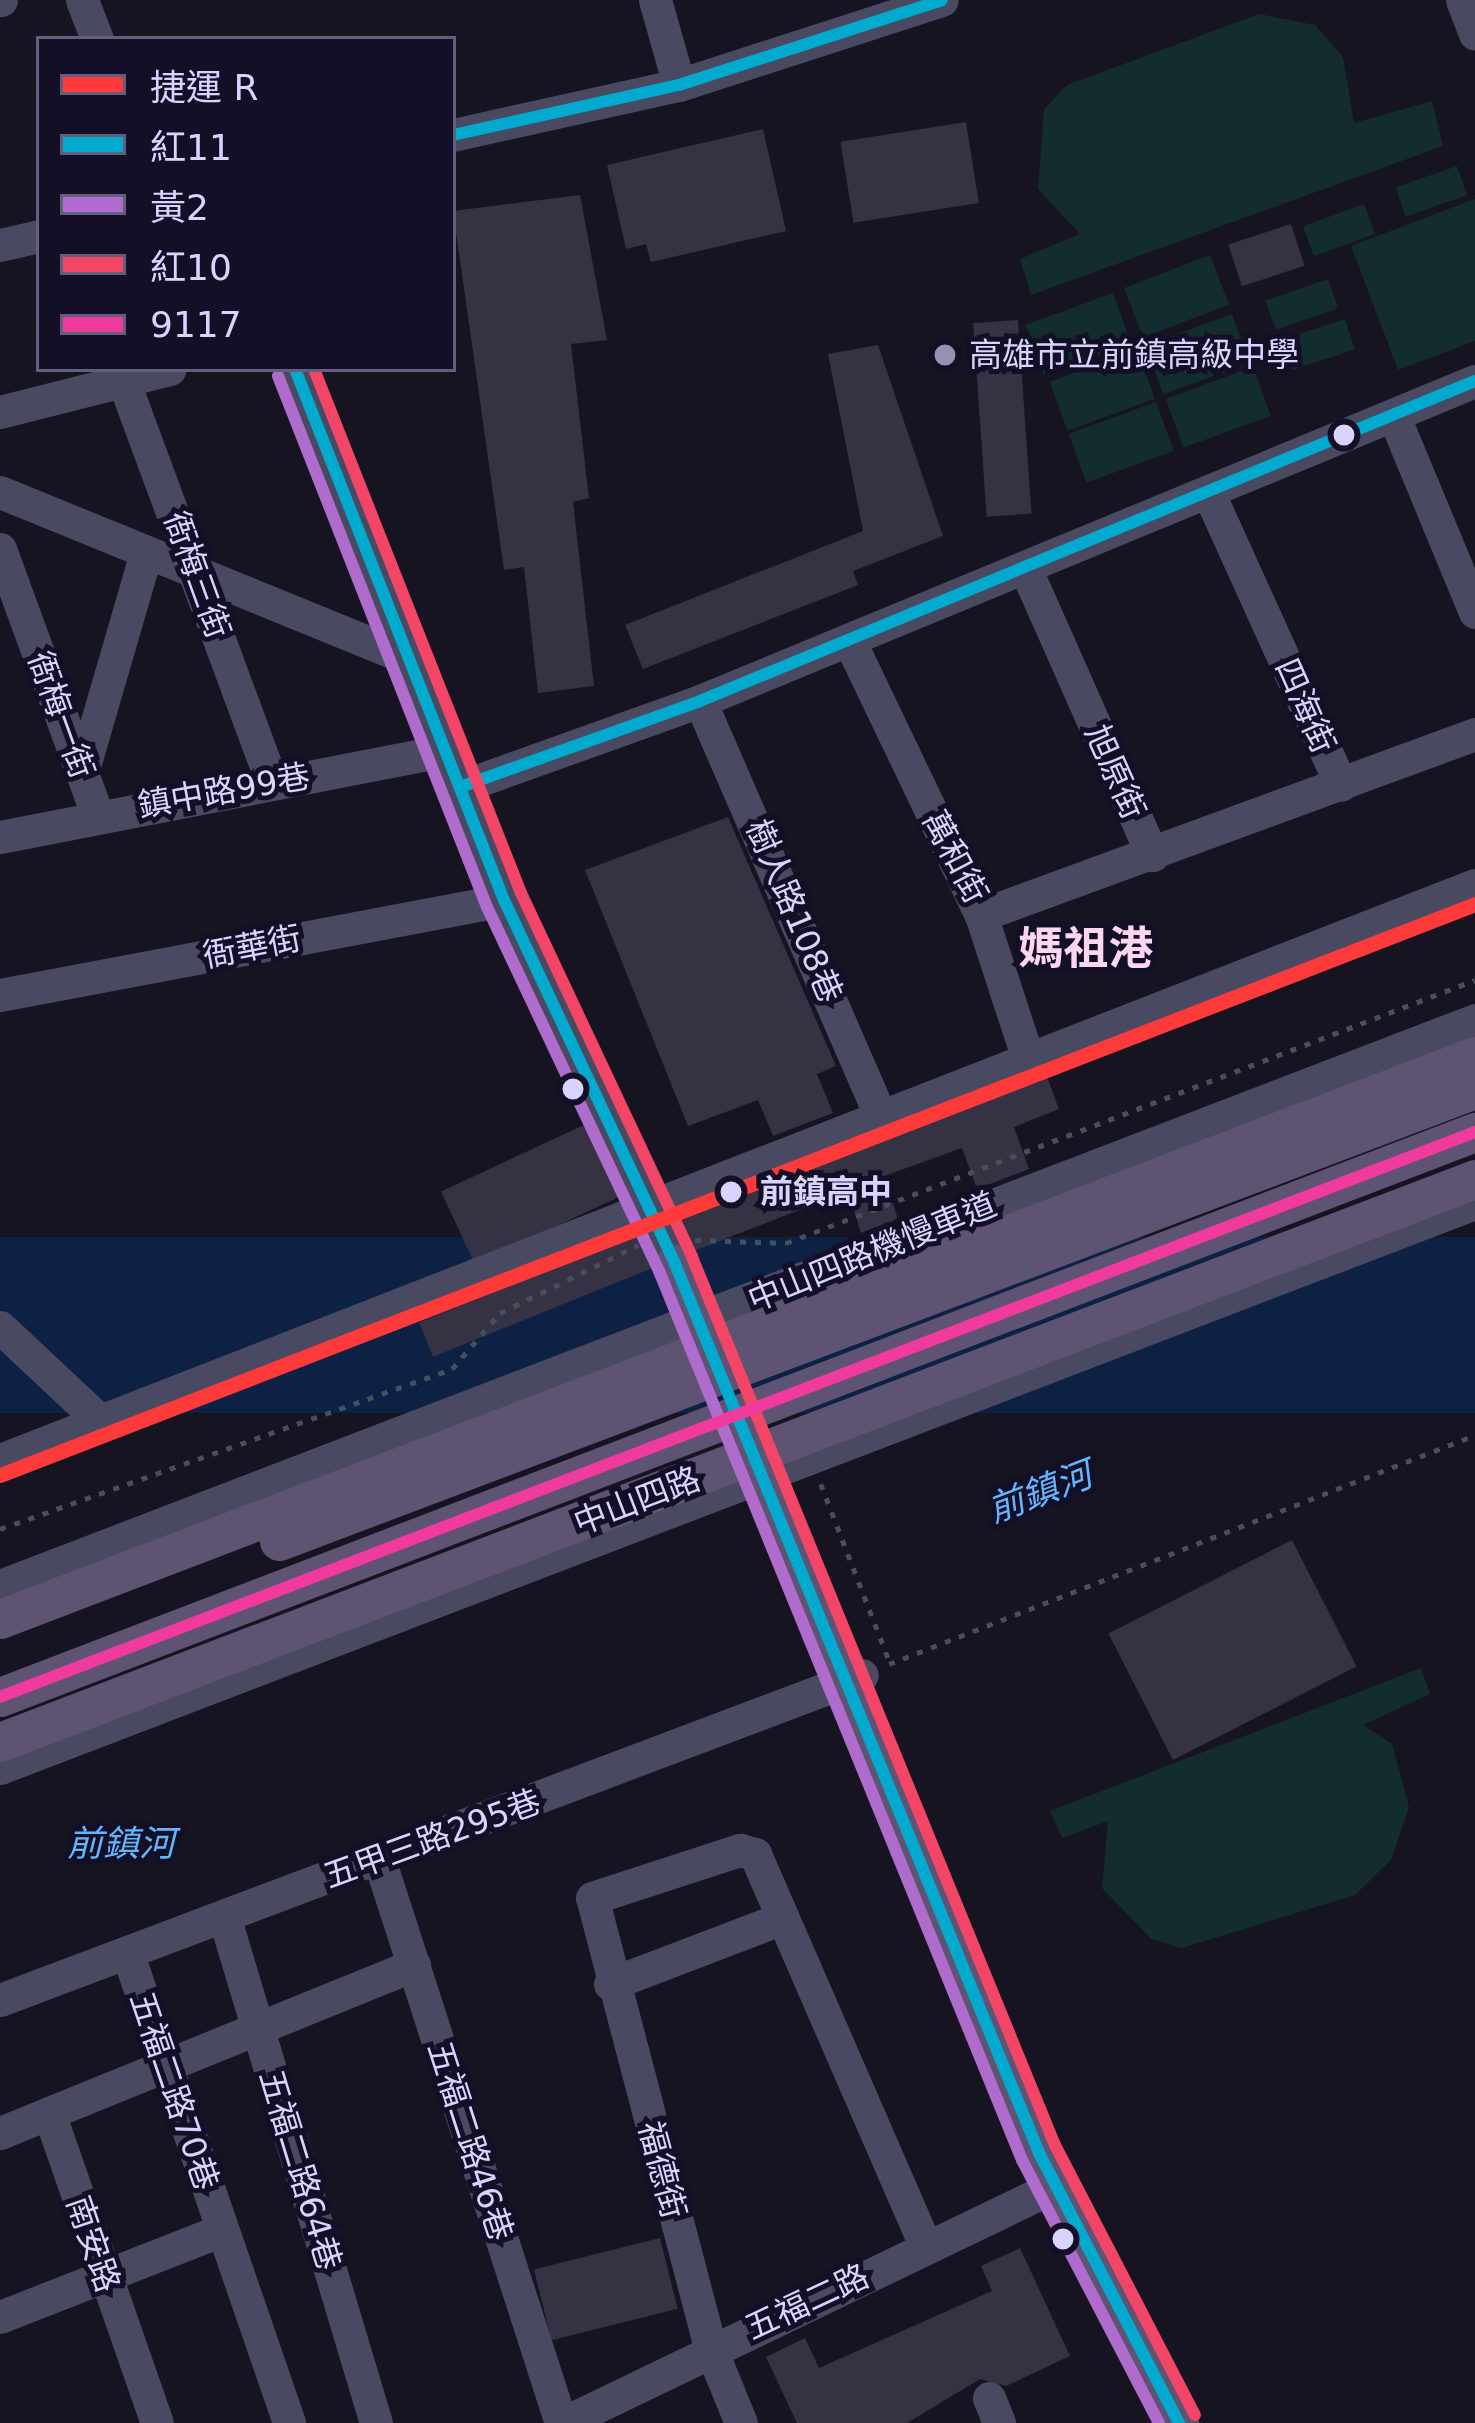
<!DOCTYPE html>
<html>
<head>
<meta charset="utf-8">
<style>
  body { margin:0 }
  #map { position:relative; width:1475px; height:2423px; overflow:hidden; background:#161421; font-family:"DejaVu Sans","Noto Sans TC",sans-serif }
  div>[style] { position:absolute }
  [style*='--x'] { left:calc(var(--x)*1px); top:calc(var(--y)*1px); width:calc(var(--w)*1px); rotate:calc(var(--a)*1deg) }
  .green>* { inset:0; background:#132c2d; transform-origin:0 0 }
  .water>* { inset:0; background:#0d2144; transform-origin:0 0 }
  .pier>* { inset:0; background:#161421; transform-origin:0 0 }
  .building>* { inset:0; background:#343243; transform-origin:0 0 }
  .path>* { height:4.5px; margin-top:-2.25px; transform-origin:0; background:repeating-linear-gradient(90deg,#44505f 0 6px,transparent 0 15px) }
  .minor>* { height:33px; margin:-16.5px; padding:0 16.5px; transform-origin:16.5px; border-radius:16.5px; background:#4a4962 }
  .major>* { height:39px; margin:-19.5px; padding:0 19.5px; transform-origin:19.5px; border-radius:19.5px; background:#5e5373 }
  .bus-1>* { height:12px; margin:-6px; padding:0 6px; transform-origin:6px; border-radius:6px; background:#00a9ce }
  .bus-2>* { height:12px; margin:-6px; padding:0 6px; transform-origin:6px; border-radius:6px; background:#b06ccc }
  .bus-3>* { height:12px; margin:-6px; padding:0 6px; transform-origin:6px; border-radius:6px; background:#f34667 }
  .bus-4>* { height:12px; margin:-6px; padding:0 6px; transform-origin:6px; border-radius:6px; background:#f13a9d }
  .metro-1>* { height:15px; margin:-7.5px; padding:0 7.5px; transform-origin:7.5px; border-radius:7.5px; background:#ff3a3a }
  .dots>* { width:33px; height:33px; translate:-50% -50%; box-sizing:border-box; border:6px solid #130f26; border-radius:50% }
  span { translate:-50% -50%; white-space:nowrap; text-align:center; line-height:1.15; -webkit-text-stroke:10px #130f26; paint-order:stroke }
  .poi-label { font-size:33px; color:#d9d4ff }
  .left { translate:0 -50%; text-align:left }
  .street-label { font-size:33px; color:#d9d4ff }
  .stop-label { font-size:33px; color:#d9d4ff; font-weight:700 }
  .water-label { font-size:36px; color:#62b6ff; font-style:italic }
  .district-label { font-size:45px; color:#ffd6f0; font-weight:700 }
  .legend { position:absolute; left:36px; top:36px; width:420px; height:336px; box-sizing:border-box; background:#130f26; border:3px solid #625e7d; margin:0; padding:15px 21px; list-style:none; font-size:36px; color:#d9d4ff }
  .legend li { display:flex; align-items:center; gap:24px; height:60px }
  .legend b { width:60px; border:3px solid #625e7d }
</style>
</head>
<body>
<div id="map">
  <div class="green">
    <i style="clip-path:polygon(1259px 14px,1315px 25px,1343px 57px,1354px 123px,1432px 101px,1443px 146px,1031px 295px,1020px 259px,1080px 234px,1038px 189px,1044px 109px,1067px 85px)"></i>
    <i style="left:1457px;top:166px;width:31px;height:65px;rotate:71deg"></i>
    <i style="clip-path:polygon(1475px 199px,1475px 341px,1398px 370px,1351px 246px)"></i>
    <i style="left:1364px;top:204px;width:32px;height:65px;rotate:70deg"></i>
    <i style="left:1210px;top:255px;width:53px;height:92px;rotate:69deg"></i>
    <i style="left:1328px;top:279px;width:31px;height:66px;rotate:71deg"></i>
    <i style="left:1113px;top:293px;width:53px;height:93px;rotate:70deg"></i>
    <i style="left:1232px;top:314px;width:52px;height:92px;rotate:70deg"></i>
    <i style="left:1345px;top:319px;width:32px;height:66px;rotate:72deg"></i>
    <i style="left:1137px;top:350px;width:52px;height:93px;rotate:70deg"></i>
    <i style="left:1253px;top:367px;width:52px;height:93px;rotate:70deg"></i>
    <i style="left:1156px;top:402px;width:52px;height:93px;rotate:70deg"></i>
    <i style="clip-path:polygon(1421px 1668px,1430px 1694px,1363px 1725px,1392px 1744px,1409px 1807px,1391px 1860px,1355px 1895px,1182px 1948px,1151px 1939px,1102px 1888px,1108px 1821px,1062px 1838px,1050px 1811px)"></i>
  </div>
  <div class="water">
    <i style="left:1475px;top:1237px;width:176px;height:1580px;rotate:90deg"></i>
  </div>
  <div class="pier">
    <i style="left:837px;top:1489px;width:164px;height:24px;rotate:69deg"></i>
    <i style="left:793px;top:1494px;width:175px;height:71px;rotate:70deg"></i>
  </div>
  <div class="building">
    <i style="left:966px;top:122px;width:82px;height:127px;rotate:81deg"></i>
    <i style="clip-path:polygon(763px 129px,786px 231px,651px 262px,646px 244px,626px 249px,607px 165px)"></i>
    <i style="clip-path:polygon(580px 195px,607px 340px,571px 344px,589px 498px,573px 502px,594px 686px,538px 693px,524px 567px,504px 570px,453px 211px)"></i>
    <i style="left:1291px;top:224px;width:44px;height:66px;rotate:72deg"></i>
    <i style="left:1018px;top:320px;width:194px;height:45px;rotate:86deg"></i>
    <i style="clip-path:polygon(878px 345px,943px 536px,853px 571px,858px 585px,643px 669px,625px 625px,863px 531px,828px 354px)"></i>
    <i style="clip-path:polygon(728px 817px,836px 1066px,817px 1074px,833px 1113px,773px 1136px,758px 1100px,688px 1126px,585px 870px)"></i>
    <i style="clip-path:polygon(1047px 1077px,1059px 1109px,1014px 1127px,1029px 1169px,977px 1189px,962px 1148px,884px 1176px,898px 1219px,861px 1233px,848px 1191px,694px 1251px,677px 1219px)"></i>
    <i style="left:586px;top:1124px;width:80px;height:160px;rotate:65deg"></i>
    <i style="left:638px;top:1234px;width:37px;height:236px;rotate:68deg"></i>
    <i style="left:1292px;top:1540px;width:142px;height:206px;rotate:63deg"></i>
    <i style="left:660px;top:2238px;width:73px;height:130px;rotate:76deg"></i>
    <i style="clip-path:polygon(1020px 2248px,1070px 2356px,1006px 2386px,980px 2379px,907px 2423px,797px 2423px,766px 2357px,805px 2338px,819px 2368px,992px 2291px,981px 2266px)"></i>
  </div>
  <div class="path">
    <i style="--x:695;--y:1240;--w:91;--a:1.9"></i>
    <i style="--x:786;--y:1243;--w:737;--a:-20.89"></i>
    <i style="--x:821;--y:1484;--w:192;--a:68.9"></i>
    <i style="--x:0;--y:1529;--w:479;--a:-19.5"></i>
    <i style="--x:452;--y:1369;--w:74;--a:-49.4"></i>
    <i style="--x:500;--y:1313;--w:154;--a:-26.2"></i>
    <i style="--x:889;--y:1664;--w:629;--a:-21.34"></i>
  </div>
  <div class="minor">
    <i style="--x:0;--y:0;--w:1;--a:0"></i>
    <i style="--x:82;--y:0;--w:42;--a:69"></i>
    <i style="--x:655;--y:0;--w:88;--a:74.2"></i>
    <i style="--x:1462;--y:0;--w:36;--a:69"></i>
    <i style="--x:453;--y:135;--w:231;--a:-12.5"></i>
    <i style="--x:679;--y:85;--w:276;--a:-17.9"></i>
    <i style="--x:0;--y:245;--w:40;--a:-13"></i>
    <i style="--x:119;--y:369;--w:440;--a:69.7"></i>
    <i style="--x:295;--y:369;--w:571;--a:68.52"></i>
    <i style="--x:504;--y:900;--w:402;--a:64.8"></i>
    <i style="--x:0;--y:412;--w:175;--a:-14.2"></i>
    <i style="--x:1395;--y:419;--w:209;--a:67.5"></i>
    <i style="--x:0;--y:492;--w:448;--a:22.2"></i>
    <i style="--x:1210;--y:496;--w:317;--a:65.6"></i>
    <i style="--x:0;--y:549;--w:282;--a:69.9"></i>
    <i style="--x:1026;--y:570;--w:312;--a:66.1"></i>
    <i style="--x:849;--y:640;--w:305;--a:64.4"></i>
    <i style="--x:981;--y:915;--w:158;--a:71.9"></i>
    <i style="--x:700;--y:701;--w:459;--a:66.5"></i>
    <i style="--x:82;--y:773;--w:229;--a:-73.8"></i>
    <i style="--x:463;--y:786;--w:252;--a:-19.7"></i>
    <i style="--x:700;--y:701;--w:838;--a:-22.44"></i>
    <i style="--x:0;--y:837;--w:456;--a:-11"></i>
    <i style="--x:981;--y:915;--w:526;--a:-20.12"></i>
    <i style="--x:0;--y:995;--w:513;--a:-10.67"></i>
    <i style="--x:0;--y:1327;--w:139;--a:43.2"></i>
    <i style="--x:0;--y:1460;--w:1583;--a:-21.3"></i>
    <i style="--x:0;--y:1586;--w:1580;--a:-20.99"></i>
    <i style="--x:0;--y:1768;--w:1580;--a:-20.96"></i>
    <i style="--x:379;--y:1859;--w:593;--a:72.12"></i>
    <i style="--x:224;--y:1916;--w:529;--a:73.31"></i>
    <i style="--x:127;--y:1952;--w:498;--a:71"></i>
    <i style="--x:610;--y:1984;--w:185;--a:-20.9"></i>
    <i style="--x:0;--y:2000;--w:921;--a:-20.66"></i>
    <i style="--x:49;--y:2113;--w:394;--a:-22.1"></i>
    <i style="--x:0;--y:2133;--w:53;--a:-22.2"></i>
    <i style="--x:49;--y:2113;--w:328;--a:70.8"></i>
    <i style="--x:0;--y:2317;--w:238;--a:-21.4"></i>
    <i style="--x:989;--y:2398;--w:27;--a:68"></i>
    <i style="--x:563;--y:2423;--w:544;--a:-25.72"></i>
    <i style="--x:741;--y:2423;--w:82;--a:-112.2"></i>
    <i style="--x:710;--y:2347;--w:464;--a:-104.7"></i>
    <i style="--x:592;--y:1898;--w:156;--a:-18"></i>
    <i style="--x:740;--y:1850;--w:16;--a:15"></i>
    <i style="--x:755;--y:1854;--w:429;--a:66.5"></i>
  </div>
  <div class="major">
    <i style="--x:675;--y:1264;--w:114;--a:68.9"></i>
    <i style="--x:742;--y:1436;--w:813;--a:67.5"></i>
    <i style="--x:1053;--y:2187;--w:268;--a:61.9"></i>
    <i style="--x:279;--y:1541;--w:1279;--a:-20.7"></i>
    <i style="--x:0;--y:1619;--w:1579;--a:-20.89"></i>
    <i style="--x:0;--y:1697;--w:1580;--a:-20.96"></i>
    <i style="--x:0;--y:1742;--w:1579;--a:-20.89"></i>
  </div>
  <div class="bus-1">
    <i style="--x:453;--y:135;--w:231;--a:-12.5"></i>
    <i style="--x:679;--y:85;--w:276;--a:-17.9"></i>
    <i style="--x:295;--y:369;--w:571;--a:68.52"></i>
    <i style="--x:504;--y:900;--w:402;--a:64.8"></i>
    <i style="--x:675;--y:1264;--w:961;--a:67.73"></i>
    <i style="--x:1039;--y:2153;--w:304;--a:62.6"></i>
    <i style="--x:463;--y:786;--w:252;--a:-19.7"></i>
    <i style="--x:700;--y:701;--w:838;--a:-22.44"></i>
  </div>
  <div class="bus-2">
    <i style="--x:278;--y:376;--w:571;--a:68.52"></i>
    <i style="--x:487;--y:907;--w:403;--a:64.7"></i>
    <i style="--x:659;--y:1271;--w:960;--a:67.79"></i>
    <i style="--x:1022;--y:2160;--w:297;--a:62.5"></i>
  </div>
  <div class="bus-3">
    <i style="--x:314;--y:369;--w:563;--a:68.44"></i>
    <i style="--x:521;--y:893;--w:402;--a:64.8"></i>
    <i style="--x:692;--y:1257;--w:959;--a:67.77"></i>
    <i style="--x:1055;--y:2145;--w:304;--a:62.6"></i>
  </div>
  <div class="bus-4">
    <i style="--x:0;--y:1697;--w:1580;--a:-20.96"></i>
  </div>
  <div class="metro-1">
    <i style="--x:0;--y:1475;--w:1582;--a:-21.16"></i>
  </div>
  <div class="dots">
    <i style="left:945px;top:355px;background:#9591b1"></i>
    <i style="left:1344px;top:435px;background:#d9d4ff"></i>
    <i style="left:573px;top:1089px;background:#d9d4ff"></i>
    <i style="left:731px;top:1192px;background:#d9d4ff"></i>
    <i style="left:1063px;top:2239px;background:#d9d4ff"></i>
  </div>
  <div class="poi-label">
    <span class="left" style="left:969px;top:355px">高雄市立前鎮高級中學</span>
  </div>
  <div class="street-label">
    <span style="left:197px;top:575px;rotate:70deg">衙梅三街</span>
    <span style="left:1305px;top:706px;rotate:66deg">四海街</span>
    <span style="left:61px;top:715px;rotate:70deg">衙梅一街</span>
    <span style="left:1115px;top:772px;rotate:66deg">旭原街</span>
    <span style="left:224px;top:791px;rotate:-10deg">鎮中路99巷</span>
    <span style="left:955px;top:857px;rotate:62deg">萬和街</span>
    <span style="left:794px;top:911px;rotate:67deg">樹人路108巷</span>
    <span style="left:252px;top:947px;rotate:-11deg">衙華街</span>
    <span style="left:872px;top:1252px;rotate:-22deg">中山四路機慢車道</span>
    <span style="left:637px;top:1501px;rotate:-21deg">中山四路</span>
    <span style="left:432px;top:1839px;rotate:-20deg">五甲三路295巷</span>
    <span style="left:174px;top:2091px;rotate:71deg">五福二路70巷</span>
    <span style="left:470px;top:2141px;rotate:72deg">五福二路46巷</span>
    <span style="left:300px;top:2170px;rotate:73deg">五福二路64巷</span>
    <span style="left:662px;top:2170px;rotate:75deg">福德街</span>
    <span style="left:93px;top:2244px;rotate:71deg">南安路</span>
    <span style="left:807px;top:2302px;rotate:-25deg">五福二路</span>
  </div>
  <div class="stop-label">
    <span class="left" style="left:760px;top:1192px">前鎮高中</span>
  </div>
  <div class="water-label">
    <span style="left:1040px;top:1492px;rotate:-21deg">前鎮河</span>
    <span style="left:121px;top:1844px">前鎮河</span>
  </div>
  <div class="district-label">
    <span style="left:1086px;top:949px">媽祖港</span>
  </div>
  <ul class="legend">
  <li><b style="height:15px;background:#ff3a3a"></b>捷運 R</li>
  <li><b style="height:15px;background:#00a9ce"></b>紅11</li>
  <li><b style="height:15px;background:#b06ccc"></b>黃2</li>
  <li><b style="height:15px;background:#f34667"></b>紅10</li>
  <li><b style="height:15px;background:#f13a9d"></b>9117</li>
  </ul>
</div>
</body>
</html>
